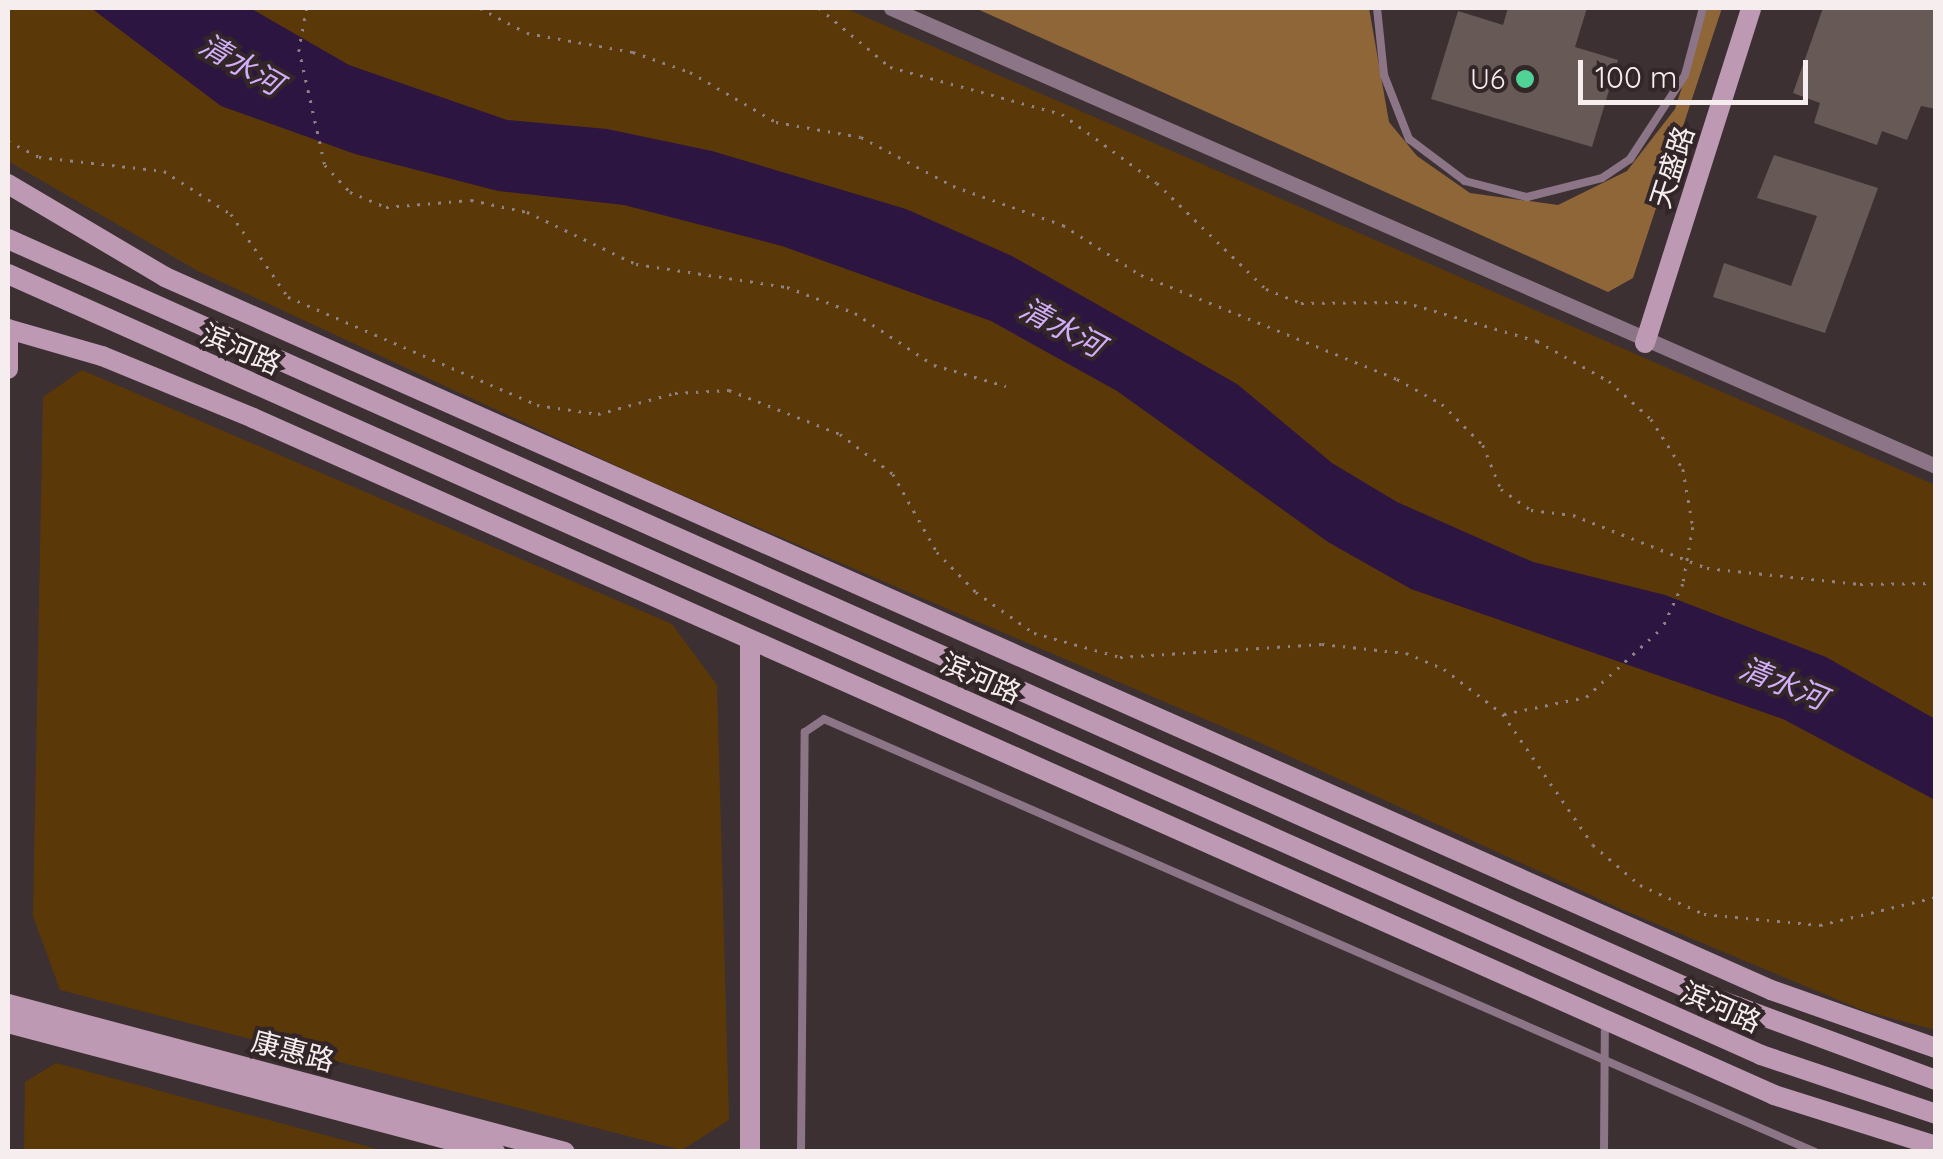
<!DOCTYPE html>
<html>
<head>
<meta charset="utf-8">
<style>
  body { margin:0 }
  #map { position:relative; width:1943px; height:1159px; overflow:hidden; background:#3d3032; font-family:Quicksand,"Noto Sans SC",sans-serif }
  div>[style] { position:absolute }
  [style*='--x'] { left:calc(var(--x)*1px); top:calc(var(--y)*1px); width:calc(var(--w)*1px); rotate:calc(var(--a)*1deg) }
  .green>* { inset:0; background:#5b3808 }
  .forest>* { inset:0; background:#8e6638 }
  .water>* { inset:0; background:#2c1541 }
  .building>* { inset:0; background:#675955 }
  .path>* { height:2.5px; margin-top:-1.25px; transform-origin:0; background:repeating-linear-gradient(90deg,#8e8284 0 2.5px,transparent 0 10.5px) }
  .lane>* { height:8px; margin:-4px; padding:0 4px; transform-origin:4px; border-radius:4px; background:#8c7586 }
  .street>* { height:15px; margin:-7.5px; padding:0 7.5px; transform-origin:7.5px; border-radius:7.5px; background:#8c7586 }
  .secondary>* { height:20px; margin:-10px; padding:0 10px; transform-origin:10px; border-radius:10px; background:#bd99b4 }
  .path-bridge>* { height:2.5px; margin-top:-1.25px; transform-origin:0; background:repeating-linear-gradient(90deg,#8e8284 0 2.5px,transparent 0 10.5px) }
  .dots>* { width:28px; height:28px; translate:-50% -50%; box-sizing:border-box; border:5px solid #332628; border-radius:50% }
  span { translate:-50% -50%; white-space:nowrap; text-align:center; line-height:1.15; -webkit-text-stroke:8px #332628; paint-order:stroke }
  .poi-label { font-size:28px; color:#f6edee }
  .right { translate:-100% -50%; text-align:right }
  .street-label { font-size:28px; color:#f6edee }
  .water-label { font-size:30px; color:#d2aefa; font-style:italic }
  .frame { position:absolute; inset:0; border:10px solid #f6edee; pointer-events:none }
  .scale { position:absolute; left:1578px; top:60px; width:230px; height:45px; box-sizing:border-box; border:5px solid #f6edee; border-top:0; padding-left:12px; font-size:30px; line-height:35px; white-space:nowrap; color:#f6edee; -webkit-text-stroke:8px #332628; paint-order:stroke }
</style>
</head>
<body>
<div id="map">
  <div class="green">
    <i style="clip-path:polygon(8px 8px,845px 8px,1935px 485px,1935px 1030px,1865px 1011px,1621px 909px,1263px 744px,645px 479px,198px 271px,8px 161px)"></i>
    <i style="clip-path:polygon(82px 370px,672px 624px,717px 685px,729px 1120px,682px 1150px,60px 990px,33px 916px,43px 397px)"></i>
    <i style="clip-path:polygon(56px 1063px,384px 1151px,24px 1151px,25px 1082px)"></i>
  </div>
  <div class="forest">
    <i style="clip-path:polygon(975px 8px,1369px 8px,1389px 122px,1417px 156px,1470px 193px,1558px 205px,1627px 171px,1675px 109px,1707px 8px,1722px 8px,1633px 278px,1608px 292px)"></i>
  </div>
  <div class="water">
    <i style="clip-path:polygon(91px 8px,250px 8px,349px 65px,507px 120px,607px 129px,712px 151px,906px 209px,1012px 256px,1237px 384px,1332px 463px,1397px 502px,1533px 562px,1665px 595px,1826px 657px,1935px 719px,1935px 800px,1783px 719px,1411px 589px,1328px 542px,1117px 391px,991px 321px,782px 246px,624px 205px,498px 191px,355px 154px,221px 106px)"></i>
  </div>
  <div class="building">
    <i style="clip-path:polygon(1508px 8px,1587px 8px,1575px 47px,1618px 60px,1592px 147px,1431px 99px,1458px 11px,1503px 25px)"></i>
    <i style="clip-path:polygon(1823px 8px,1936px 8px,1936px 109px,1921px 106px,1907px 140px,1882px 131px,1877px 145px,1814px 123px,1820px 103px,1793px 93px)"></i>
    <i style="clip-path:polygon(1774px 155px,1878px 188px,1825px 333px,1713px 297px,1724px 263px,1791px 286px,1817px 216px,1757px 198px)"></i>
  </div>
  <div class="path">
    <i style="--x:307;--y:8;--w:42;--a:101"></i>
    <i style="--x:299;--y:49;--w:119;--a:77.4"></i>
    <i style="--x:325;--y:165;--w:37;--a:47"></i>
    <i style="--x:350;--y:192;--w:39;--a:23"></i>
    <i style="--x:386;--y:207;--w:85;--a:-4.7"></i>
    <i style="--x:471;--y:200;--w:57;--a:12.1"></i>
    <i style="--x:527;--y:212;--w:121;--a:25.5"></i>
    <i style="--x:636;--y:264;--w:153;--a:8.7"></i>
    <i style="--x:787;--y:287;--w:73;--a:20.9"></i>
    <i style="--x:855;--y:313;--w:95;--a:33.4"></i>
    <i style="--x:934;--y:365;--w:75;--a:16.3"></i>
    <i style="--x:480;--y:8;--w:53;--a:28"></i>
    <i style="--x:527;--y:33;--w:108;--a:10.2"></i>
    <i style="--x:633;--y:52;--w:60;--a:19.3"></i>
    <i style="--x:690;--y:72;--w:99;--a:30.2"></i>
    <i style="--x:776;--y:122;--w:86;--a:10"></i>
    <i style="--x:861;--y:137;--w:104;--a:28"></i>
    <i style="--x:953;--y:186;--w:117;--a:19.5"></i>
    <i style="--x:1063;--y:225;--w:93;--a:32.7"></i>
    <i style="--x:1141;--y:275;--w:276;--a:22.1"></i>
    <i style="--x:1397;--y:379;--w:51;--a:29.1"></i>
    <i style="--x:1442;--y:404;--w:58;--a:45"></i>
    <i style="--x:1483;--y:445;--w:48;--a:67.8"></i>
    <i style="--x:1501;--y:489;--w:37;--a:35"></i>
    <i style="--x:1531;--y:510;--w:42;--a:6.8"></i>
    <i style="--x:1573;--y:515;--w:144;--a:21.6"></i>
    <i style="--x:1707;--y:568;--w:154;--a:6"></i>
    <i style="--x:1860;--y:584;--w:76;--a:-0.8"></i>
    <i style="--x:819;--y:8;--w:92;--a:39.7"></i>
    <i style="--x:890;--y:67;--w:178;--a:15.3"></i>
    <i style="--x:1062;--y:114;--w:117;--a:36"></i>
    <i style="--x:1157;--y:183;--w:152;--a:44.2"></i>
    <i style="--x:1266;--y:289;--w:38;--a:22"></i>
    <i style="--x:1301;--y:303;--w:103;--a:-0.6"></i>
    <i style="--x:8;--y:141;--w:35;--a:27"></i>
    <i style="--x:39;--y:157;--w:126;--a:6.4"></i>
    <i style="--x:164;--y:171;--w:80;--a:32.7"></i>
    <i style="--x:231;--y:214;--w:101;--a:55.5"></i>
    <i style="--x:288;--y:297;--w:271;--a:23.4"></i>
    <i style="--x:537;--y:405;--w:62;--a:8.4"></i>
    <i style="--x:598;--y:414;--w:80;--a:-15.3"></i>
    <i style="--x:675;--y:393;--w:54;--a:-3.2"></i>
    <i style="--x:729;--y:390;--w:119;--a:21.6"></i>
    <i style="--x:840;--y:434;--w:66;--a:37"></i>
    <i style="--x:893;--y:474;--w:90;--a:60.6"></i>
    <i style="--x:937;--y:552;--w:56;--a:45.7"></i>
    <i style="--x:976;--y:592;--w:71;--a:35.3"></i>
    <i style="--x:1034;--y:633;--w:89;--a:15.6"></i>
    <i style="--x:1120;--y:657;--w:202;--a:-3.7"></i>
    <i style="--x:1322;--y:644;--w:84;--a:6.1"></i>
    <i style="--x:1406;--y:653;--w:41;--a:22.8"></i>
    <i style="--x:1444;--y:669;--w:74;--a:37.3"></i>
    <i style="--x:1503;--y:714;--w:159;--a:55.5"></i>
    <i style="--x:1593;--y:845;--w:62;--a:40.4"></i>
    <i style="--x:1640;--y:885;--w:70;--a:24.4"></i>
    <i style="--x:1704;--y:914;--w:117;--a:5.4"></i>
    <i style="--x:1820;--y:925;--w:119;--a:-13.6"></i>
    <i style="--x:1504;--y:714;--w:84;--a:-11.7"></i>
    <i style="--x:1586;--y:697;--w:104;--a:-42.3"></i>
  </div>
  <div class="lane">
    <i style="--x:1377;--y:8;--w:67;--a:84"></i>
    <i style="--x:1384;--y:75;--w:69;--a:68.7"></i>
    <i style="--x:1409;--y:139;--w:70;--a:36.9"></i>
    <i style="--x:1465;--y:181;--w:64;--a:14.5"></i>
    <i style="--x:1527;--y:197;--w:77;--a:-14.2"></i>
    <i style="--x:1602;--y:178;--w:34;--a:-34"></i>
    <i style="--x:1630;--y:159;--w:100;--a:-56.8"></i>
    <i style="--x:1685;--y:75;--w:69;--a:-75"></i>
    <i style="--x:801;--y:1152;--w:420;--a:-89.5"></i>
    <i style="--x:805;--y:732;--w:23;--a:-34"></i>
    <i style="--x:824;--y:719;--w:1081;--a:23.6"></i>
    <i style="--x:1604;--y:1152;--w:130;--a:-89.6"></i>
  </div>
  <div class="street">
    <i style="--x:891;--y:8;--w:1141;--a:23.67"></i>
  </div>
  <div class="secondary">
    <i style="--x:8;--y:184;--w:182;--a:30.6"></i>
    <i style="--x:165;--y:277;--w:1757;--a:23.94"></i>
    <i style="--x:1771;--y:990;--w:175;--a:19.4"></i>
    <i style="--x:8;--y:239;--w:1838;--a:24.04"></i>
    <i style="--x:1687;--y:988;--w:265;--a:20.3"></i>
    <i style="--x:8;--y:274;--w:1919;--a:24.01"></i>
    <i style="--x:1761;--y:1055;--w:185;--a:18.6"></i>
    <i style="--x:8;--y:329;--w:98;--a:16"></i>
    <i style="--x:102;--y:356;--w:163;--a:22.3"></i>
    <i style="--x:253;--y:418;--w:1665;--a:23.99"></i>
    <i style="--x:1774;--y:1095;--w:170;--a:17.5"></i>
    <i style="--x:1645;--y:343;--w:351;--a:-72.4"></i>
    <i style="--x:8;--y:369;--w:40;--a:-90"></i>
    <i style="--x:8;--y:1004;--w:576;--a:14.88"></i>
    <i style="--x:8;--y:1023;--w:504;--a:14.84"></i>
    <i style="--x:750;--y:1152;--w:507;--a:-90"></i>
  </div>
  <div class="path-bridge">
    <i style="--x:1404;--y:302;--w:139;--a:16.3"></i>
    <i style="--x:1537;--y:341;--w:82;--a:29.1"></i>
    <i style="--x:1609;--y:381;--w:57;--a:42.1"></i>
    <i style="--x:1651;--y:419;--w:59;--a:57.4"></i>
    <i style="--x:1683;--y:469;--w:59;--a:80.2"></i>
    <i style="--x:1693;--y:527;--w:58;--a:100"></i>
    <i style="--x:1683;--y:584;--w:47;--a:114.9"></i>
  </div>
  <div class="dots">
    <i style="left:1525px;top:79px;background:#51d397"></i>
  </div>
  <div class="poi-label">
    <span class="right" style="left:1505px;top:79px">U6</span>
  </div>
  <div class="street-label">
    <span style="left:1672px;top:167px;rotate:-72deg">天盛路</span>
    <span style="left:241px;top:349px;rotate:24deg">滨河路</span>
    <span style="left:981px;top:678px;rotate:24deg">滨河路</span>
    <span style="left:1721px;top:1007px;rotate:24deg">滨河路</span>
    <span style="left:293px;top:1051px;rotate:15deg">康惠路</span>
  </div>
  <div class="water-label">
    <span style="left:241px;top:64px;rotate:30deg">清水河</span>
    <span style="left:1062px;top:327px;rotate:28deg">清水河</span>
    <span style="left:1783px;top:683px;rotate:22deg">清水河</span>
  </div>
  <div class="frame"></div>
  <div class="scale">100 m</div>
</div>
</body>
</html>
